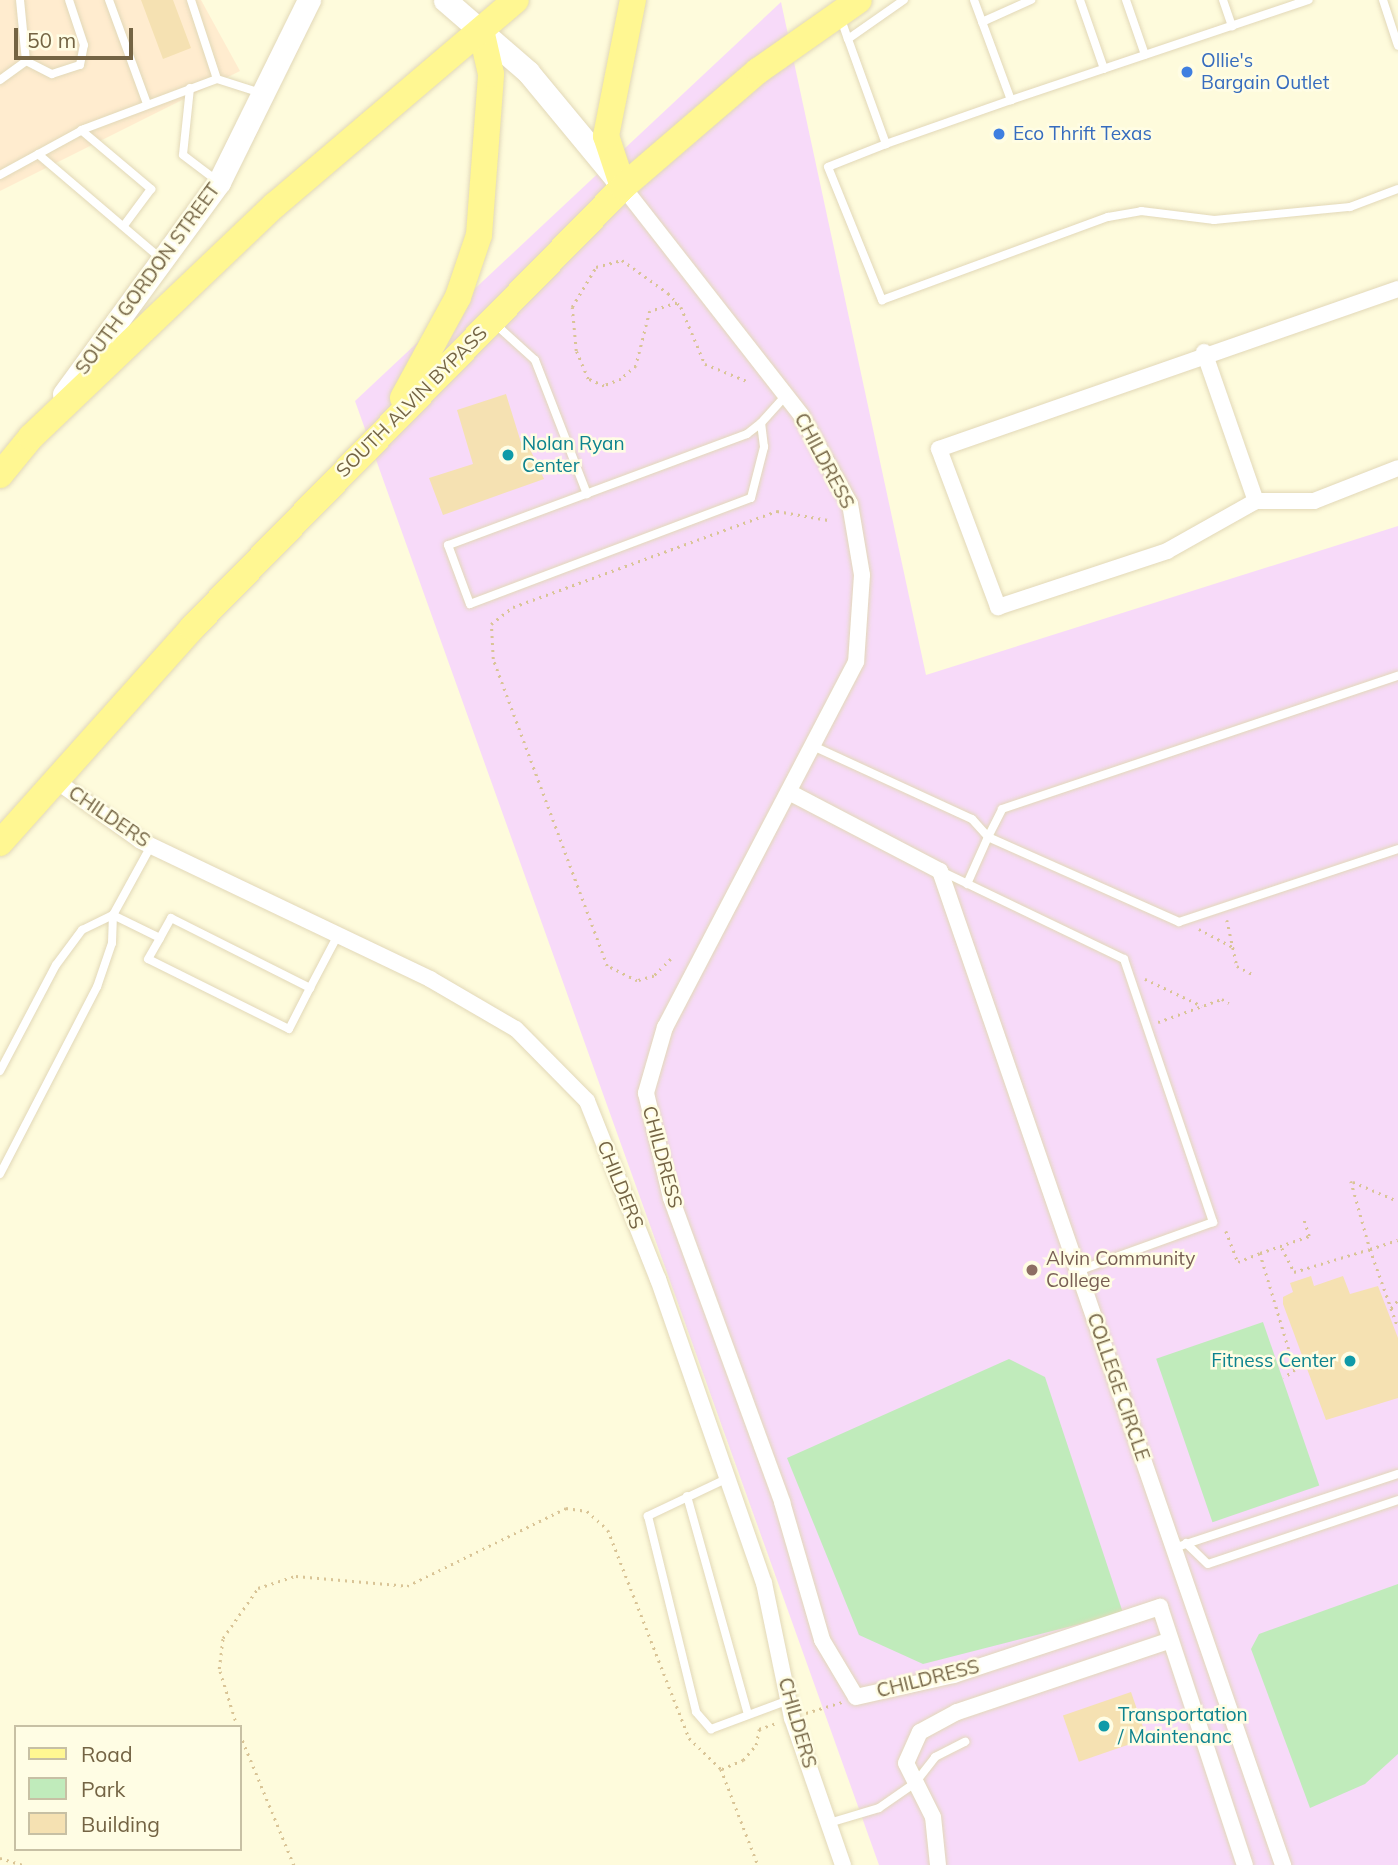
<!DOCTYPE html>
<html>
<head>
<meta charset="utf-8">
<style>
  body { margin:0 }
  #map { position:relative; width:1398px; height:1865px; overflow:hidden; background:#fefbdc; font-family:Mulish,sans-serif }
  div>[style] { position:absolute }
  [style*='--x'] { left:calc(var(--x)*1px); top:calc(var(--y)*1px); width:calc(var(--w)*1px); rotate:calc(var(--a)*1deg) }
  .commercial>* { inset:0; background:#ffeccf }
  .education>* { inset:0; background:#f7daf9 }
  .green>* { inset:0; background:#c0ebbb; transform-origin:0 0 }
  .building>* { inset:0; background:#f5e1b2; transform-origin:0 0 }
  .path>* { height:2.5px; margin-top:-1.25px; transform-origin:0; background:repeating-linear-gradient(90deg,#d9c496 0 2px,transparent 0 7px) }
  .roads { filter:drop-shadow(0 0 2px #e2d8b8) drop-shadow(0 0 2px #e2d8b8) }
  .service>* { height:8px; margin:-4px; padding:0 4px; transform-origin:4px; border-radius:4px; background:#fff }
  .minor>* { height:16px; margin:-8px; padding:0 8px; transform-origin:8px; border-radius:8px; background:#fff }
  .secondary>* { height:23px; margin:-11.5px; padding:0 11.5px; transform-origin:11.5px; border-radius:11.5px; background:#fff }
  .primary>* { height:26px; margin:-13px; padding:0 13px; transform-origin:13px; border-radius:13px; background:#fff792 }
  .dots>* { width:19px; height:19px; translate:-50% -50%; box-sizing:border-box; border:4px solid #fffde4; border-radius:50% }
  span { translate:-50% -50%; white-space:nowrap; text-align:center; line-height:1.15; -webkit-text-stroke:5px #fffde4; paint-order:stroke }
  .shop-label { font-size:19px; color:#366cbe }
  .left { translate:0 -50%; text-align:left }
  .street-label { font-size:19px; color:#746444 }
  .culture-label { font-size:19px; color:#0d838f }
  .right { translate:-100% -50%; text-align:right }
  .education-label { font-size:19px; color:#785e54 }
  .legend { position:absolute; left:14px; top:1725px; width:228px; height:126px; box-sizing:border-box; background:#fffde4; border:2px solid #c7c0a4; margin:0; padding:9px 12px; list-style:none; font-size:21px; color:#746444 }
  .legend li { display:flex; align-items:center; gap:14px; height:35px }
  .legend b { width:35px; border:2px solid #c7c0a4 }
  .scale { position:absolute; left:14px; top:28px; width:119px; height:32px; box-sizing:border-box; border:4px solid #746444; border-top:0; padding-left:9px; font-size:21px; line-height:24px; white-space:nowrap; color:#746444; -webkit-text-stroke:5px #fffde4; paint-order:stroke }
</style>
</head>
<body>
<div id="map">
  <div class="commercial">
    <i style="clip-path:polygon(0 0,201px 0,240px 71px,0 191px)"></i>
  </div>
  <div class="education">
    <i style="clip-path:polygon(781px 2px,926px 675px,1398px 526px,1398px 1865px,879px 1865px,355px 401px)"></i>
  </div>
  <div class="green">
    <i style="left:1263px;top:1322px;width:173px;height:113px;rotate:71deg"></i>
    <i style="clip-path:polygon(1009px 1359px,1045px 1377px,1123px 1613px,923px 1664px,859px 1635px,787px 1458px)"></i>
    <i style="clip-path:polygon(1398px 1584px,1398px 1754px,1365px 1784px,1310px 1808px,1251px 1649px,1259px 1634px)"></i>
  </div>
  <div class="building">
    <i style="clip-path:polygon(141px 0,173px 0,191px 48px,163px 59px)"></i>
    <i style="clip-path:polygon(506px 394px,523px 449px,529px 447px,544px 479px,443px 515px,429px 478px,473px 464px,457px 410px)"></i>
    <i style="clip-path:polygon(1311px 1276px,1314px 1286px,1343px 1276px,1350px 1294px,1378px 1286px,1398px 1338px,1398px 1398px,1326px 1420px,1283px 1304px,1283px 1297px,1293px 1292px,1290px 1283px)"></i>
    <i style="left:1131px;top:1692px;width:49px;height:72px;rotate:71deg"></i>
  </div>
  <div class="path">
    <i style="--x:677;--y:303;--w:28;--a:163"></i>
    <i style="--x:650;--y:311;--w:57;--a:104.3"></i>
    <i style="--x:636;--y:366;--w:20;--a:139"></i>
    <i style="--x:621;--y:379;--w:18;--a:158"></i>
    <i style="--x:604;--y:386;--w:17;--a:-156"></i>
    <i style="--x:588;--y:379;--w:30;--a:-113"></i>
    <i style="--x:576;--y:351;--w:44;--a:-95.2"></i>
    <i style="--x:572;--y:307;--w:47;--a:-59"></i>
    <i style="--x:596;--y:267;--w:27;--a:-15"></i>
    <i style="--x:622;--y:260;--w:57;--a:35.7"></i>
    <i style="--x:668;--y:293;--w:19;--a:47"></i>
    <i style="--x:681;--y:307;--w:62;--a:67.2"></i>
    <i style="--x:705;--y:364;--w:45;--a:22"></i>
    <i style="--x:1227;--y:920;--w:47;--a:77.7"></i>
    <i style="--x:1237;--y:966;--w:19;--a:28"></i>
    <i style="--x:1199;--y:929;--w:38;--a:28"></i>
    <i style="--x:671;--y:959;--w:24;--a:135"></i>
    <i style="--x:654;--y:976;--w:18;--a:164"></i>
    <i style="--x:637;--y:981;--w:34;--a:-153"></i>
    <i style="--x:607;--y:966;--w:327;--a:-110.4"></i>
    <i style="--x:493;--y:659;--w:35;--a:-93"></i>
    <i style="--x:491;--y:624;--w:28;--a:-38"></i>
    <i style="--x:513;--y:607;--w:281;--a:-20"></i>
    <i style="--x:777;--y:511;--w:52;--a:10"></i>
    <i style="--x:1145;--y:979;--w:63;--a:25.3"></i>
    <i style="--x:1158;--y:1022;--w:68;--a:-19.8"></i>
    <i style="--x:1222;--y:999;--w:8;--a:30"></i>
    <i style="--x:1351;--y:1181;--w:71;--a:74.4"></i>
    <i style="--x:1370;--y:1249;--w:29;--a:-18"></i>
    <i style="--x:1353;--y:1182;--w:49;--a:22.9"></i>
    <i style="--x:1226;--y:1231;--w:33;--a:69"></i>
    <i style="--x:1238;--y:1262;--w:24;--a:-22"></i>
    <i style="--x:1260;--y:1253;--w:122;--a:73.3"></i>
    <i style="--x:1295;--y:1370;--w:14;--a:144"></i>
    <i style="--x:1282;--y:1248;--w:27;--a:63"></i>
    <i style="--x:1294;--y:1272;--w:79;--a:-16.8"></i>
    <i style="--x:1370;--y:1249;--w:83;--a:70.3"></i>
    <i style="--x:1260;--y:1253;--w:52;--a:-19.1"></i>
    <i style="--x:1309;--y:1236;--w:20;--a:-108"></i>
    <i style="--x:1391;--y:1308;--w:11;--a:-49"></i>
    <i style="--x:806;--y:1713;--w:39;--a:-17"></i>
    <i style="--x:237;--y:1727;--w:61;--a:-107.2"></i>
    <i style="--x:219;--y:1669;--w:31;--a:-83"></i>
    <i style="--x:223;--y:1638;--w:61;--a:-55"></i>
    <i style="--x:258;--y:1588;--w:40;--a:-18"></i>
    <i style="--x:296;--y:1576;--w:111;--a:5.1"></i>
    <i style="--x:407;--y:1586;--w:177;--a:-26.1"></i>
    <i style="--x:566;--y:1508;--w:21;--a:8"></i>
    <i style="--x:587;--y:1511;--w:28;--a:42"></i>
    <i style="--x:608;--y:1530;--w:223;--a:68.7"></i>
    <i style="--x:689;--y:1738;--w:45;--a:44.1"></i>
    <i style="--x:721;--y:1769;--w:103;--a:68.9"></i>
    <i style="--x:240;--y:1734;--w:142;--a:67.6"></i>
    <i style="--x:722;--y:1769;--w:23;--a:-23"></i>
    <i style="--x:743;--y:1760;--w:20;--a:-49"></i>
    <i style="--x:756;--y:1745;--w:16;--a:-79"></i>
    <i style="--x:759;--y:1729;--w:18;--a:-19"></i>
    <i style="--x:0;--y:1858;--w:24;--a:17"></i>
  </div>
  <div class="roads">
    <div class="service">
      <i style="--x:109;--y:0;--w:111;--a:69.9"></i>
      <i style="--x:191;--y:0;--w:83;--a:71.8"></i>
      <i style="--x:217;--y:79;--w:46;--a:17.7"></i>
      <i style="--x:974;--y:0;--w:107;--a:69.7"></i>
      <i style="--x:1011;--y:100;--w:314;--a:-18.6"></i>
      <i style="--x:1080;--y:0;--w:73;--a:70.8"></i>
      <i style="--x:1126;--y:0;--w:58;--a:70.9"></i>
      <i style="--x:1223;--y:0;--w:28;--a:71"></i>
      <i style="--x:1383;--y:0;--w:48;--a:71.9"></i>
      <i style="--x:841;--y:19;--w:21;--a:71"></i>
      <i style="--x:848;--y:39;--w:68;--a:-34.9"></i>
      <i style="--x:982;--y:22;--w:54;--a:-24.2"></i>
      <i style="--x:848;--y:39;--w:112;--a:70.1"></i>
      <i style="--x:886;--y:144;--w:62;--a:158.4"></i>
      <i style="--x:828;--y:167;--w:144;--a:67.9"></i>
      <i style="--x:882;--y:300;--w:241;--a:-20.2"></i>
      <i style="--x:1108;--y:217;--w:34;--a:-10"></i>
      <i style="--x:1141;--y:211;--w:74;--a:7"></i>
      <i style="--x:1214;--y:220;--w:137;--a:-5.5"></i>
      <i style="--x:1350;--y:207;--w:51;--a:-20.6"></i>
      <i style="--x:26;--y:61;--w:29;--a:27"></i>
      <i style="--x:52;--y:74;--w:29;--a:-18"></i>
      <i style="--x:80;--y:65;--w:20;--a:-79"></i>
      <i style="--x:84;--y:45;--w:47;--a:-108.4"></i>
      <i style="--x:0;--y:80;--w:32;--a:-36"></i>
      <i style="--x:26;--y:61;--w:61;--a:-95.6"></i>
      <i style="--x:190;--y:88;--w:67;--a:96"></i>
      <i style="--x:183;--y:155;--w:41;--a:37.1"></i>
      <i style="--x:81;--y:130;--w:92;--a:40.1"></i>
      <i style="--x:151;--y:189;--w:44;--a:126.6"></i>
      <i style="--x:886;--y:144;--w:133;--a:-19.4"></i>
      <i style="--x:38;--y:154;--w:160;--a:40.4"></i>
      <i style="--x:0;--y:175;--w:96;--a:-28.7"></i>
      <i style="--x:84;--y:129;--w:142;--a:-20.6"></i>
      <i style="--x:494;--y:323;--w:55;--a:42.1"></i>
      <i style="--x:535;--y:360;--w:144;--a:68.8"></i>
      <i style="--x:761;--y:423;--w:18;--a:142"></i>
      <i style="--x:747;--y:434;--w:319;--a:159.6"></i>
      <i style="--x:448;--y:545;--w:63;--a:69.6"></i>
      <i style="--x:470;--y:604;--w:300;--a:-20.7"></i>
      <i style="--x:751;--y:498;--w:53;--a:-75.7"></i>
      <i style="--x:764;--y:447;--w:24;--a:-97"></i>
      <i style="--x:761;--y:423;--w:38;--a:-48"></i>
      <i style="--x:813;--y:746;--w:175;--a:24.7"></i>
      <i style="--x:972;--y:819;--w:24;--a:48"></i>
      <i style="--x:988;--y:837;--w:31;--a:-63"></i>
      <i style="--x:1002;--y:809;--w:418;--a:-18.6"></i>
      <i style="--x:943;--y:872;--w:201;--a:25.7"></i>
      <i style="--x:1124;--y:959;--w:278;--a:71.3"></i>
      <i style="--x:1213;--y:1222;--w:144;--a:160.1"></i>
      <i style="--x:967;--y:884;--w:51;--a:-65.9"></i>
      <i style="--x:988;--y:837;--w:209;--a:24"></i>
      <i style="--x:1179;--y:922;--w:231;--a:-18.4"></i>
      <i style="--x:113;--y:915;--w:52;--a:26.1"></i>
      <i style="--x:160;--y:938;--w:23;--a:-61"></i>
      <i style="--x:171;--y:918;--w:156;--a:26.7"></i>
      <i style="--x:310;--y:988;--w:46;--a:117.1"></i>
      <i style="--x:289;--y:1029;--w:157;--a:-153.6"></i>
      <i style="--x:148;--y:959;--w:24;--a:-60"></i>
      <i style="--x:310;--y:988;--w:60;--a:-62.2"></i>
      <i style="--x:0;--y:1071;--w:120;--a:-62.2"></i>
      <i style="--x:56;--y:965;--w:44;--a:-53.4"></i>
      <i style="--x:82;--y:930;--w:34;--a:-26"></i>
      <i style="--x:0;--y:1174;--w:211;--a:-62.6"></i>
      <i style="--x:97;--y:987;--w:46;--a:-71.2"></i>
      <i style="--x:112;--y:943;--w:28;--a:-88"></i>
      <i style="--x:113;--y:915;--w:79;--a:-61.2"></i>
      <i style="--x:728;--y:1478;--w:89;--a:154.6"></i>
      <i style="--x:648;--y:1516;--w:202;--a:76.2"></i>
      <i style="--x:696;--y:1712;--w:23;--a:49"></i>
      <i style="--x:711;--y:1729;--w:83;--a:-20.4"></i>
      <i style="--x:687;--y:1496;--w:227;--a:74.4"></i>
      <i style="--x:1186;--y:1543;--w:30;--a:44"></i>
      <i style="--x:1208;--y:1564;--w:200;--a:-18.6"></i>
      <i style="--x:1174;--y:1548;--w:236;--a:-18.3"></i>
      <i style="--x:829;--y:1823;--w:52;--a:-16.7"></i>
      <i style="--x:879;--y:1808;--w:44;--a:-34.8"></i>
      <i style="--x:915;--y:1783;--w:33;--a:-52"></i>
      <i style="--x:935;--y:1757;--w:34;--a:-27"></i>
    </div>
    <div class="minor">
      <i style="--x:623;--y:187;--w:289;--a:52"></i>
      <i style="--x:801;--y:415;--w:102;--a:61.2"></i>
      <i style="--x:850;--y:504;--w:72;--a:80.4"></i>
      <i style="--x:862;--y:575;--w:87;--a:93.9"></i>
      <i style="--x:856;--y:662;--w:412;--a:117.6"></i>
      <i style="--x:665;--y:1027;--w:69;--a:106.1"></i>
      <i style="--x:646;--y:1093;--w:108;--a:76.6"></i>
      <i style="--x:671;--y:1198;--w:324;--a:69.9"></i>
      <i style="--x:782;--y:1502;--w:144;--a:73.8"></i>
      <i style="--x:822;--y:1640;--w:66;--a:59.2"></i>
      <i style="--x:856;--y:1697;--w:100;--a:-12.7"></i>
      <i style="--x:954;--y:1675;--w:217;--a:-18.3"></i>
      <i style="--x:1160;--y:1607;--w:272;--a:71.8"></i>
      <i style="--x:1398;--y:289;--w:486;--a:160.8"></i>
      <i style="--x:939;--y:449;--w:169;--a:69.5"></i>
      <i style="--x:998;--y:607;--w:178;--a:-18.3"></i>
      <i style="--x:1167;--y:551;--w:102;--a:-29.3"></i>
      <i style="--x:1256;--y:501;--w:58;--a:0"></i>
      <i style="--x:1314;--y:501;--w:90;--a:-21.4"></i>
      <i style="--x:1204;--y:352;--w:158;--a:70.8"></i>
      <i style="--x:55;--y:780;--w:105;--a:35.3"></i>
      <i style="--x:141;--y:841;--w:320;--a:25.5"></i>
      <i style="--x:430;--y:979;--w:99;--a:30.2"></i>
      <i style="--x:516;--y:1029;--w:101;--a:45.4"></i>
      <i style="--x:587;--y:1101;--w:192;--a:68.3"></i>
      <i style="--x:658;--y:1279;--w:322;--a:70.8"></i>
      <i style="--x:764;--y:1583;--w:138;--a:78.3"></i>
      <i style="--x:792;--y:1718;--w:156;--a:70.9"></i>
      <i style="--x:789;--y:792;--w:170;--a:27.6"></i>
      <i style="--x:940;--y:871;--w:1052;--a:70.96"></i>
      <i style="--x:938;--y:1865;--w:48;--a:-95.9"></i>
      <i style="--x:933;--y:1817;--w:60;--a:-116.6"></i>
      <i style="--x:906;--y:1763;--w:34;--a:-66"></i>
      <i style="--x:920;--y:1732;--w:42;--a:-28.4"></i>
      <i style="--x:957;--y:1712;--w:223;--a:-18.6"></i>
    </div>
    <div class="secondary">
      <i style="--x:445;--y:0;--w:110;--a:40.9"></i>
      <i style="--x:528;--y:72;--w:143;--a:50.4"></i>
      <i style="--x:64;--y:394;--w:263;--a:-53.8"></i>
      <i style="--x:219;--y:182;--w:203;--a:-63.7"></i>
    </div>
    <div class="primary">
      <i style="--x:623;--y:187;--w:54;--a:-108.4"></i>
      <i style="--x:606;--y:136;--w:139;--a:-78.8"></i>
      <i style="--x:403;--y:398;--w:115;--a:-61.4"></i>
      <i style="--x:458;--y:297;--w:65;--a:-71.3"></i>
      <i style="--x:479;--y:235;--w:161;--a:-85.7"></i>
      <i style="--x:491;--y:74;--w:45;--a:-102.8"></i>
      <i style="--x:0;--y:475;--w:49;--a:-50.8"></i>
      <i style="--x:31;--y:437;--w:337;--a:-43.6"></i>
      <i style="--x:275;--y:205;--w:316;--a:-40.4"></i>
      <i style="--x:0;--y:843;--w:288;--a:-48.2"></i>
      <i style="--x:192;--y:628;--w:617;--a:-45.66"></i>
      <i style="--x:623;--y:187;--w:178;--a:-40.7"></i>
      <i style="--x:758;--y:71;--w:123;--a:-35.1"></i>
    </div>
  </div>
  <div class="dots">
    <i style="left:1187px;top:72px;background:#3f7fe0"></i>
    <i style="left:999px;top:134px;background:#3f7fe0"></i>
    <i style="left:508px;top:455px;background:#0f9aa8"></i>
    <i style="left:1032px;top:1270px;background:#8d6e63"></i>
    <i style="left:1350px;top:1361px;background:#0f9aa8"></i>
    <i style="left:1104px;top:1726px;background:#0f9aa8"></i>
  </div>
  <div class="shop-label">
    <span class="left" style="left:1201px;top:72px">Ollie's<br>Bargain Outlet</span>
    <span class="left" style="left:1013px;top:134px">Eco Thrift Texas</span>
  </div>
  <div class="street-label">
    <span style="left:148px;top:279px;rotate:-54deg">SOUTH GORDON STREET</span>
    <span style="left:412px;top:402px;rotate:-45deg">SOUTH ALVIN BYPASS</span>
    <span style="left:824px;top:461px;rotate:62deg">CHILDRESS</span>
    <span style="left:109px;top:817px;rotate:34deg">CHILDERS</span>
    <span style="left:662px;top:1157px;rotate:75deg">CHILDRESS</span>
    <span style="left:620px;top:1185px;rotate:68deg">CHILDERS</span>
    <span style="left:1118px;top:1387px;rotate:71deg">COLLEGE CIRCLE</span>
    <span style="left:928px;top:1679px;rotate:-14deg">CHILDRESS</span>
    <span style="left:797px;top:1723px;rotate:74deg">CHILDERS</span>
  </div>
  <div class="culture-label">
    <span class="left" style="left:522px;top:455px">Nolan Ryan<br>Center</span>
    <span class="right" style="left:1336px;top:1361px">Fitness Center</span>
    <span class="left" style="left:1118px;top:1726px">Transportation<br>/ Maintenanc</span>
  </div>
  <div class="education-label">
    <span class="left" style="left:1046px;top:1270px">Alvin Community<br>College</span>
  </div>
  <ul class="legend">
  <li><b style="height:9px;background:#fff792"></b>Road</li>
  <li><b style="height:19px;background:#c0ebbb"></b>Park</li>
  <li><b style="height:19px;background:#f5e1b2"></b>Building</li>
  </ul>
  <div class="scale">50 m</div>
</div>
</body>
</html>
